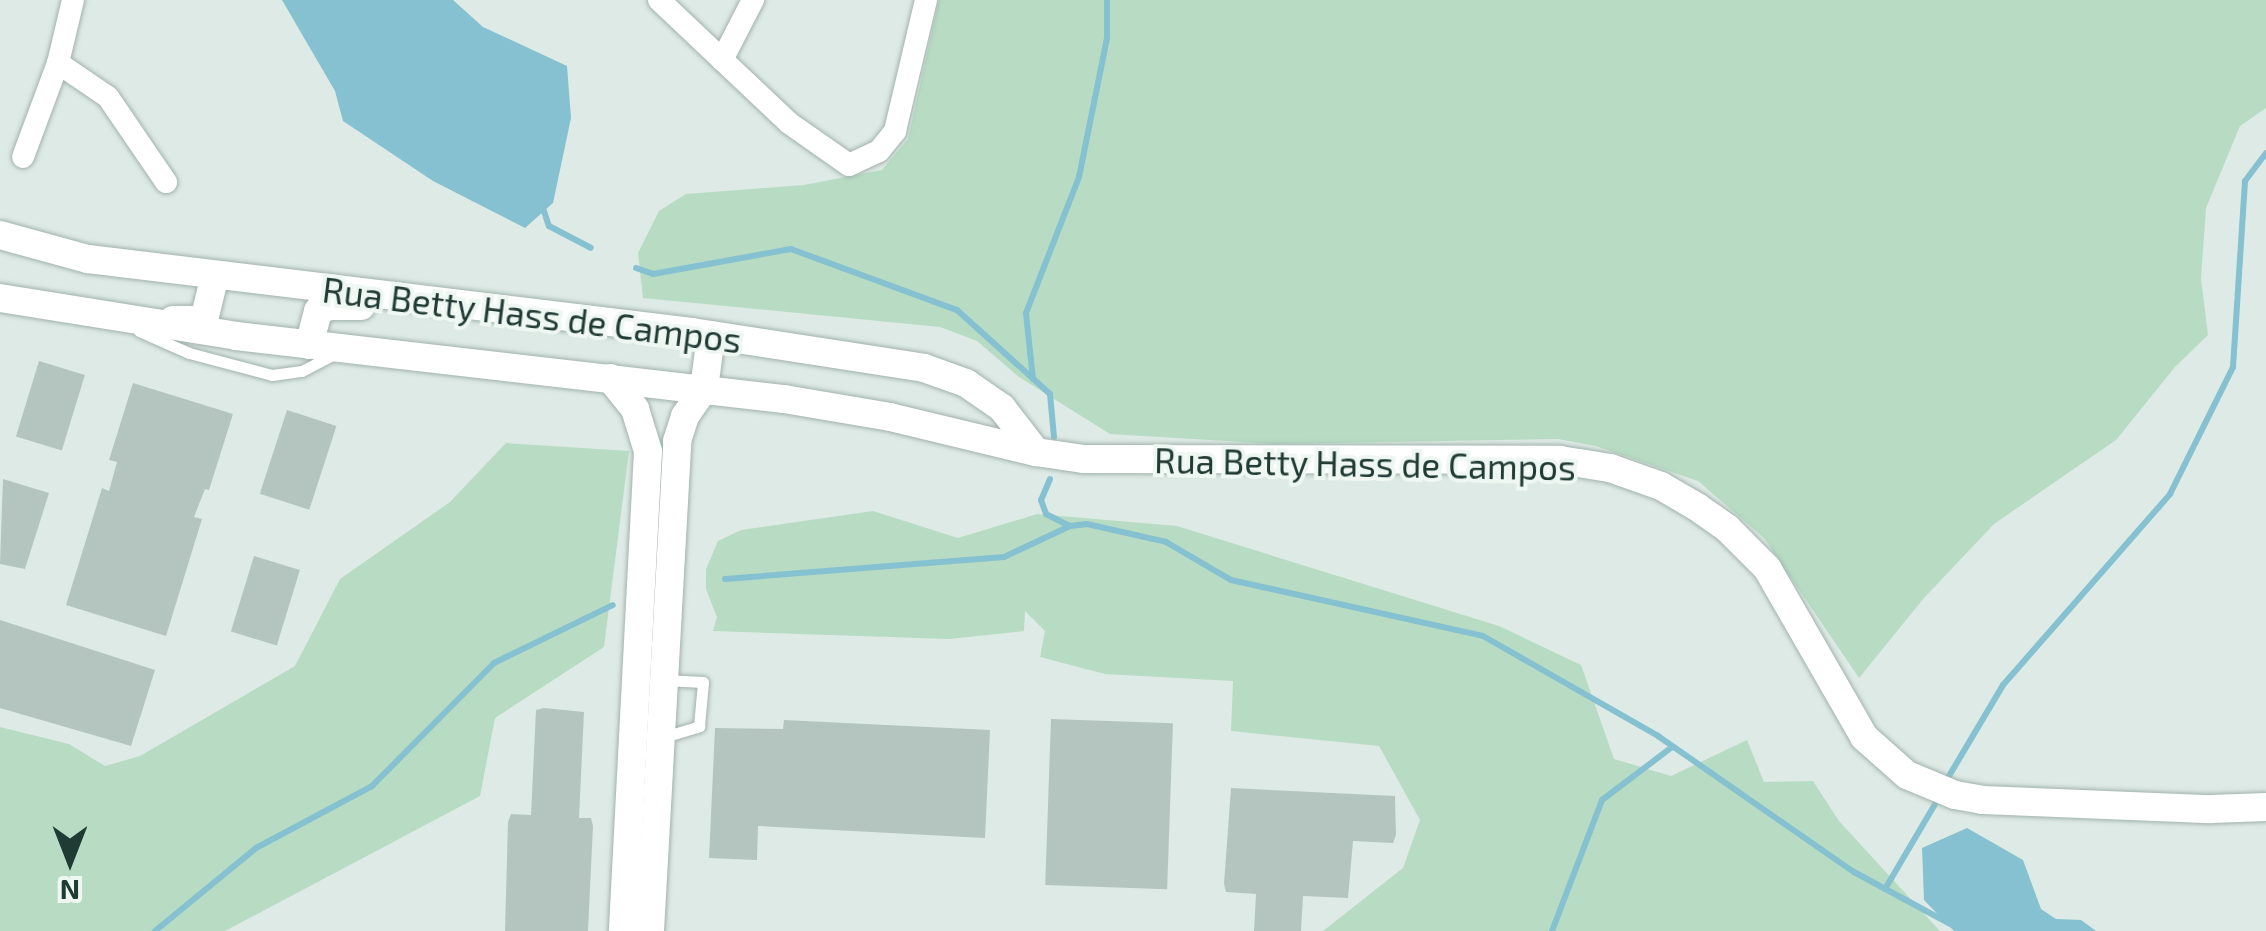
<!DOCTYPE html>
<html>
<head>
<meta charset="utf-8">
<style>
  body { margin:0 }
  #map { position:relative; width:2266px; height:931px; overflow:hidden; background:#deeae5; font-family:"Exo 2",sans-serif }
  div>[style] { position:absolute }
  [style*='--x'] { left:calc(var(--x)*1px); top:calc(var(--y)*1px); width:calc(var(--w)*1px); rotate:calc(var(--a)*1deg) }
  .green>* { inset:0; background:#b7dcc3 }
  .water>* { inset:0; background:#85c1d0 }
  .stream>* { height:6px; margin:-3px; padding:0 3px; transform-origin:3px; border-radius:3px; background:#85c1d0 }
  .building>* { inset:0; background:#b4c5bf; transform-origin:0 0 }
  .roads { filter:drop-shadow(0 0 2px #a1b2ac) drop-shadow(0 0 2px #a1b2ac) }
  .service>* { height:11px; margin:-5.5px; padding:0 5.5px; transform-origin:5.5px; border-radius:5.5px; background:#fff }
  .minor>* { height:22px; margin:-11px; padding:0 11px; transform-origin:11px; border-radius:11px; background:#fff }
  .tertiary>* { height:28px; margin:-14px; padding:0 14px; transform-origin:14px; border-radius:14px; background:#fff }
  span { translate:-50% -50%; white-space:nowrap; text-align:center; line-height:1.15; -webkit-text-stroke:8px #eff7f3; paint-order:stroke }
  .street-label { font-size:35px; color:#203a34 }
  .north { position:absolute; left:20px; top:811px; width:100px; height:100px; -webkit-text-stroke:8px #eff7f3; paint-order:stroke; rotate:180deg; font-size:28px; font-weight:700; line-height:40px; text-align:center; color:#203a34 }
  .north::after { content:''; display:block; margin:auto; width:35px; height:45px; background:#203a34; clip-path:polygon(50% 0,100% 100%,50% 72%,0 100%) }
</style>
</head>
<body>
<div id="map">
  <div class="green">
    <i style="clip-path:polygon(939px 0,2266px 0,2266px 108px,2240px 126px,2206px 208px,2201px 278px,2208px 335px,2175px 367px,2116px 440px,1994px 524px,1924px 598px,1859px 678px,1764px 538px,1698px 481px,1596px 446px,1558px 439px,1276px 444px,1110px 434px,1019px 377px,977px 341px,940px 327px,643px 298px,638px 253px,659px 211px,686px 194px,804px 185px,882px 170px,908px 139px)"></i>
    <i style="clip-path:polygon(506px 443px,629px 451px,604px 647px,495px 718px,480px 796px,225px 931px,0 931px,0 727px,69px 744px,105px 766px,140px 756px,295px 666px,340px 579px,450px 502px)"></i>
    <i style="clip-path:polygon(873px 511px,958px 538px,1037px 514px,1177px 526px,1499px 626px,1581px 665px,1614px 759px,1671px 776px,1747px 740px,1764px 782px,1813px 781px,1839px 821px,1940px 931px,1323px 931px,1403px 868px,1420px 820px,1379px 746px,1231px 731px,1233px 681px,1105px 674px,1040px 657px,1045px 631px,1025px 611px,1024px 631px,949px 639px,713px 631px,717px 617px,706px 589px,706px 569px,718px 541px,741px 530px)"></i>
  </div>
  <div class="water">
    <i style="clip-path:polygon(282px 0,453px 0,483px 27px,567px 66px,571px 118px,553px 203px,525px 228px,433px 181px,343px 121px,335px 91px)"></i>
    <i style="clip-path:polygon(1967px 828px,2023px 860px,2041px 909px,2056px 919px,2081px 920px,2096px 931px,1954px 931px,1924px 900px,1922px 848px)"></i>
  </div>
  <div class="stream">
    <i style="--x:543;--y:208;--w:19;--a:72"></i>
    <i style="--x:549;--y:226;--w:47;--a:27.6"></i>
    <i style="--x:636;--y:268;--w:18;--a:19"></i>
    <i style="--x:653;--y:274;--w:140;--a:-10.3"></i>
    <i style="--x:791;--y:249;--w:177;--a:20.2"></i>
    <i style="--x:957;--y:310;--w:125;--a:42.1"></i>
    <i style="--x:1050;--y:394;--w:43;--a:84.7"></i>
    <i style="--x:1033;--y:379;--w:66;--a:-96.1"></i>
    <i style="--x:1026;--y:313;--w:146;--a:-68.7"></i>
    <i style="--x:1079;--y:177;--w:142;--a:-78.6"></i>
    <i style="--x:1107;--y:38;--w:38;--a:-90"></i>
    <i style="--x:1050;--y:479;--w:23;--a:113"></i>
    <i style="--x:1041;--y:500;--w:15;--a:70"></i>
    <i style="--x:1046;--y:514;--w:27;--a:27"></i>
    <i style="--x:1070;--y:526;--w:17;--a:-7"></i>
    <i style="--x:1087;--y:524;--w:81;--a:12.8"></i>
    <i style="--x:1166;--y:542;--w:75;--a:30.3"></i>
    <i style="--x:1231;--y:580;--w:258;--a:12.5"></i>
    <i style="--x:1483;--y:636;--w:202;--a:29.7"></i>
    <i style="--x:1658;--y:736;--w:239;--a:34.8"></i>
    <i style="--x:1854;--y:872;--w:124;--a:28.4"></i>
    <i style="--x:725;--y:579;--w:280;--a:-4.5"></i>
    <i style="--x:1004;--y:557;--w:73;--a:-25.2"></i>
    <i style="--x:1949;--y:776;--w:106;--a:-59.3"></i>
    <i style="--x:2003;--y:685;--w:254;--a:-48.8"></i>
    <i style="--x:2170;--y:494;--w:142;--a:-63.6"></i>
    <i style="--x:2233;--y:367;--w:186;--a:-86.3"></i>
    <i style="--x:2245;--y:181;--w:35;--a:-53"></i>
    <i style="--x:1885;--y:889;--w:99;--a:-59.5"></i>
    <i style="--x:155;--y:931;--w:131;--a:-39.4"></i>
    <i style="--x:256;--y:848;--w:132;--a:-28.1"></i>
    <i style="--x:372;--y:786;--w:173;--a:-45.2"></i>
    <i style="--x:494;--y:663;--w:132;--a:-26"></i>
    <i style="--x:1552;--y:931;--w:140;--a:-69.1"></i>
    <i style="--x:1602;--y:800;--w:88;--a:-37.1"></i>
  </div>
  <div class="building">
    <i style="left:39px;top:361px;width:48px;height:79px;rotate:17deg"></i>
    <i style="clip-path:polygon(133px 383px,233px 414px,209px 490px,205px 489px,194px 517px,202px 519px,166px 636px,66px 605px,102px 488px,109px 491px,117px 462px,109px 460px)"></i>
    <i style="left:287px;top:410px;width:52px;height:88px;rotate:18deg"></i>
    <i style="clip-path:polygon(3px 479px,49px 493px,25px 569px,0 564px)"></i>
    <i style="left:254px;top:556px;width:48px;height:79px;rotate:17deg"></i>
    <i style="clip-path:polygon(0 620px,155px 670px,131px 746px,0 708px)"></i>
    <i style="clip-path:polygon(544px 708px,584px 712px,579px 818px,591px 818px,593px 826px,588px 931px,505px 931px,508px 822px,511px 814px,531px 815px,536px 710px)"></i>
    <i style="left:1051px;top:719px;width:122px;height:166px;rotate:2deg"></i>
    <i style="clip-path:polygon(784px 720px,990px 730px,985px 838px,758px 826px,757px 860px,709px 858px,715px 728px,783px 729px)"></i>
    <i style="clip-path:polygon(1231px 788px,1395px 796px,1396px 835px,1393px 843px,1353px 841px,1348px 898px,1303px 896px,1301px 931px,1254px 931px,1256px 894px,1226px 892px,1224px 884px)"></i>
  </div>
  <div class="roads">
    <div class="service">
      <i style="--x:139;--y:331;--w:55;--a:23.7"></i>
      <i style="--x:189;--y:353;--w:86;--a:14.8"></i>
      <i style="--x:272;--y:375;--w:30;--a:-8"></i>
      <i style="--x:302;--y:371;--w:41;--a:-27.8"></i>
      <i style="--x:664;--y:737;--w:37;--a:-17"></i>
      <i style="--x:699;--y:726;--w:44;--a:-84.8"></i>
      <i style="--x:703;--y:682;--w:39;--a:-177"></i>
    </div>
    <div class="minor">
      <i style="--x:659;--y:0;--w:179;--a:43.4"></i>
      <i style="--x:789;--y:123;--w:73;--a:35"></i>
      <i style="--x:849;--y:165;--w:33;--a:-25"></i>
      <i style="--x:879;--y:151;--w:26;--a:-51"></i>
      <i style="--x:895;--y:131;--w:135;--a:-76.7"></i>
      <i style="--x:722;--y:60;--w:68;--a:-62.7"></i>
      <i style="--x:58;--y:63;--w:60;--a:34.2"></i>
      <i style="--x:108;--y:97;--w:103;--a:55.7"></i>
      <i style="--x:23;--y:157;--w:100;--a:-69.6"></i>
      <i style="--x:58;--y:63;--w:65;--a:-76.6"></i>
    </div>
    <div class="tertiary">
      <i style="--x:0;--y:235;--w:91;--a:15.3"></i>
      <i style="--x:88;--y:259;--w:608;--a:6.89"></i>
      <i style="--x:692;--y:332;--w:235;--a:8.8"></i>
      <i style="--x:924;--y:368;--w:45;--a:19.7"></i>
      <i style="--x:966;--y:383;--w:44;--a:34.8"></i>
      <i style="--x:1002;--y:408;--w:56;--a:52.3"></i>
      <i style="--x:0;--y:298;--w:239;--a:9.1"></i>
      <i style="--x:236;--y:336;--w:552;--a:6.56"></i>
      <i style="--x:784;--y:399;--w:108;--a:9.6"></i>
      <i style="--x:890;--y:417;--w:150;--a:13.5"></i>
      <i style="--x:1036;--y:452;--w:49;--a:8.3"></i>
      <i style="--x:1084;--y:459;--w:476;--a:0.1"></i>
      <i style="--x:1560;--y:460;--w:51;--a:9.1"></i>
      <i style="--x:1610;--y:468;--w:54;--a:19.4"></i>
      <i style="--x:1661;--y:486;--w:42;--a:30.3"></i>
      <i style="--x:1697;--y:507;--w:37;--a:35"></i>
      <i style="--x:1727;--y:528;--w:57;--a:45"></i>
      <i style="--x:1767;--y:568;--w:195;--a:60.1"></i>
      <i style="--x:1864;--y:737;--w:57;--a:41.5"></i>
      <i style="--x:1907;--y:775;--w:52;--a:22.6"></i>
      <i style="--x:1955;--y:795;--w:28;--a:10"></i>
      <i style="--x:1983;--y:800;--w:228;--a:2.3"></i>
      <i style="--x:2211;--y:809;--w:55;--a:-2.1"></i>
      <i style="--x:173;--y:320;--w:25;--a:0"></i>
      <i style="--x:198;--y:320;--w:8;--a:-30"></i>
      <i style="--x:205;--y:316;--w:42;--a:-76.3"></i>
      <i style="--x:309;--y:345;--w:35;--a:-75"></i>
      <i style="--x:318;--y:311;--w:12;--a:-24"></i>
      <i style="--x:329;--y:306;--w:32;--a:0"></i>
      <i style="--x:610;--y:378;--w:40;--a:51"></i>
      <i style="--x:635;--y:409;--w:44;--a:72.8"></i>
      <i style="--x:648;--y:451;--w:481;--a:93"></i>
      <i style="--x:650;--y:931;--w:491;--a:-86.8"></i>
      <i style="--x:677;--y:441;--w:26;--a:-72"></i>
      <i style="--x:685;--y:416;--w:33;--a:-55"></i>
      <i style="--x:704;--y:389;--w:54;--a:-82.6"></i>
    </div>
  </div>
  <div class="street-label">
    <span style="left:532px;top:314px;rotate:7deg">Rua Betty Hass de Campos</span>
    <span style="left:1365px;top:463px;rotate:1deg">Rua Betty Hass de Campos</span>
  </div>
  <div class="north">N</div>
</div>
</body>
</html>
